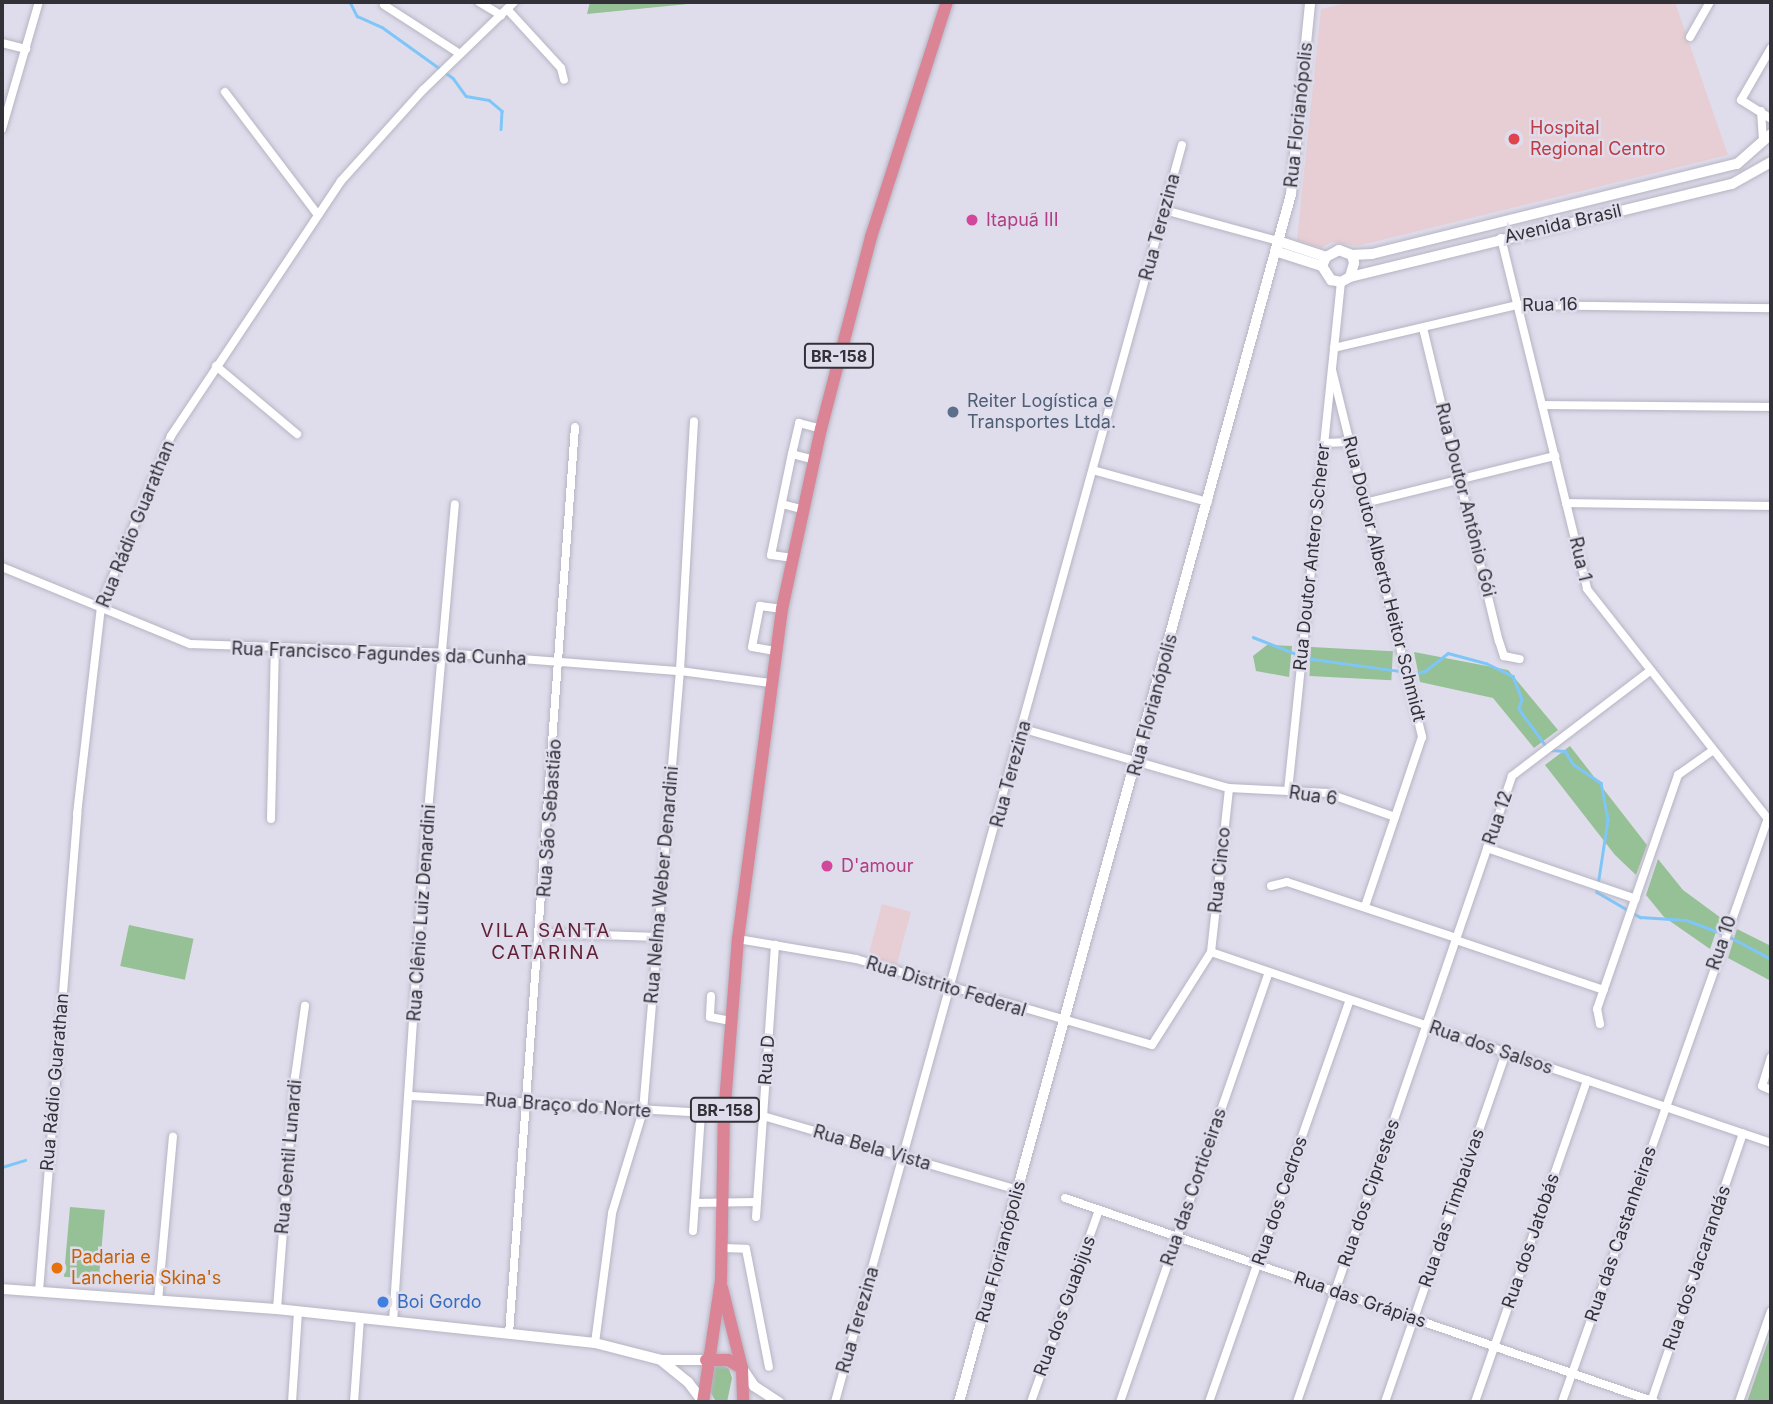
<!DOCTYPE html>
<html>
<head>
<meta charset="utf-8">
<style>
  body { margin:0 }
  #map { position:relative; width:1773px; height:1404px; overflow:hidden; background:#dfddec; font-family:Inter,sans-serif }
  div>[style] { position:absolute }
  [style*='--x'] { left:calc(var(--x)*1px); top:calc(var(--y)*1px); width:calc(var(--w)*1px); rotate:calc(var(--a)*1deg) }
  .medical>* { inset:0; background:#e7ced4; transform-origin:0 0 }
  .green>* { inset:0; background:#96c095; transform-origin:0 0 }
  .stream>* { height:2.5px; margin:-1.25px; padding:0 1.25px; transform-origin:1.25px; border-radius:1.25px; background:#7fc6f8 }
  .roads { filter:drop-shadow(0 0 2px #b6b4c2) drop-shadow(0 0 2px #b6b4c2) }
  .minor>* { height:8px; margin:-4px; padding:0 4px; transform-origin:4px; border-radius:4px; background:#fff }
  .tertiary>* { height:10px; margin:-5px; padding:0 5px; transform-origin:5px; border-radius:5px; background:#fff }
  .secondary>* { height:10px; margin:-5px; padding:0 5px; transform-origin:5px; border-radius:5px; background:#fff }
  .trunk>* { height:12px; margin:-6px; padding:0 6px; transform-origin:6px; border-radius:6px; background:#db8496 }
  .dots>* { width:19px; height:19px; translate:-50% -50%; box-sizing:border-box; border:4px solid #dfddec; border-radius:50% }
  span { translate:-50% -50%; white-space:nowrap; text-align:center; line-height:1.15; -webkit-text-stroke:5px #dfddec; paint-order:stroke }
  .shield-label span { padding:2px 5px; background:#dfddec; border:2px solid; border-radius:5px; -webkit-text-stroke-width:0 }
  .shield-label { font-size:16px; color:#323137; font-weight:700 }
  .street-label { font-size:18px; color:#323137 }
  .health-label { font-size:18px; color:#be3a42 }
  .left { translate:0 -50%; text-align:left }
  .hotel-label { font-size:18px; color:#b23c85 }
  .service-label { font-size:18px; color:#4e5e75 }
  .food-label { font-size:18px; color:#c56008 }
  .shop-label { font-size:18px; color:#366cbe }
  .neighbourhood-label { font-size:19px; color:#631f33; letter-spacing:2px }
  .frame { position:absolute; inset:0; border:4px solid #323137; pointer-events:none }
</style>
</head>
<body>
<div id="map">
  <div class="medical">
    <i style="clip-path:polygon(1350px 2px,1675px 2px,1728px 155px,1357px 246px,1332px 242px,1321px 248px,1297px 240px,1321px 9px)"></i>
    <i style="left:882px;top:904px;width:30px;height:54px;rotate:15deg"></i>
  </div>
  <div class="green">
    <i style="clip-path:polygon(590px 2px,708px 2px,587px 14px)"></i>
    <i style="clip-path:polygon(1267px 645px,1292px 646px,1289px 677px,1256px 671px,1253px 656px)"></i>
    <i style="left:1311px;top:647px;width:82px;height:29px;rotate:3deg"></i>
    <i style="clip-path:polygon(1414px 652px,1508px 670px,1558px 730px,1534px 748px,1493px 698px,1420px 682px)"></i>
    <i style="clip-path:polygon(1570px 746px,1647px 845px,1636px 875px,1615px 855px,1545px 765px)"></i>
    <i style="clip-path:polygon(1658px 859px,1683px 890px,1721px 918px,1710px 949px,1664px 917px,1646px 895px)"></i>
    <i style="left:129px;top:925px;width:66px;height:42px;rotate:12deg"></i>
    <i style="clip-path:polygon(1737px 929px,1771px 946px,1771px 981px,1728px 958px)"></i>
    <i style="left:70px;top:1207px;width:35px;height:70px;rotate:5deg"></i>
    <i style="clip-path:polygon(1771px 1333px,1771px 1402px,1747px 1402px)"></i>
    <i style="clip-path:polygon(721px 1364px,729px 1369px,732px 1378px,727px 1402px,716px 1402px,710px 1391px,713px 1368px)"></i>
  </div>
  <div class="stream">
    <i style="--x:350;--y:2;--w:16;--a:63"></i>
    <i style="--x:357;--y:16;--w:27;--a:24"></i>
    <i style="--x:382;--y:27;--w:87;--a:35.7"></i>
    <i style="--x:453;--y:78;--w:22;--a:54"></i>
    <i style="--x:466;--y:96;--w:23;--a:10"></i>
    <i style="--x:489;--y:100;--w:17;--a:40"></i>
    <i style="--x:502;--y:111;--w:18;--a:93"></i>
    <i style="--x:1253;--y:637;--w:49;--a:21.4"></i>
    <i style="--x:1305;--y:658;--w:111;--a:7.8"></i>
    <i style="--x:1415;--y:673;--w:10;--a:-11"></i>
    <i style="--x:1425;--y:671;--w:29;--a:-38"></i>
    <i style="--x:1448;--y:653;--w:39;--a:15"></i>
    <i style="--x:1486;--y:663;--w:30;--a:26"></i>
    <i style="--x:1513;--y:676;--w:25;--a:69"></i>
    <i style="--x:1522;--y:699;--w:10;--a:107"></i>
    <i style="--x:1519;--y:709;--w:46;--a:53.9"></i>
    <i style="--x:1551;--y:750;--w:14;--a:4"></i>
    <i style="--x:1565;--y:751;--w:15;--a:58"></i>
    <i style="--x:1573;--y:764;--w:34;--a:34"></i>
    <i style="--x:1601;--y:783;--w:38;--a:79"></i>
    <i style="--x:1608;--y:820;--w:73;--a:98.7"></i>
    <i style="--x:1597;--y:892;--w:50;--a:30.2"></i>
    <i style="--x:1640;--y:917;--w:46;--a:3.7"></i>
    <i style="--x:1686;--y:920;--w:40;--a:20.2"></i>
    <i style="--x:1730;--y:937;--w:47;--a:28.2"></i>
    <i style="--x:2;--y:1167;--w:24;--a:-17"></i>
  </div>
  <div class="roads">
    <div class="minor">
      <i style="--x:479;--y:2;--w:26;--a:31"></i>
      <i style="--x:384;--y:5;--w:90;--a:32.8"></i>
      <i style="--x:507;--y:9;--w:80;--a:47.5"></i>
      <i style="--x:561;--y:68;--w:12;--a:76"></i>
      <i style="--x:1690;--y:37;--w:40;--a:-60.3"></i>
      <i style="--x:2;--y:43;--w:25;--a:14"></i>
      <i style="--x:1771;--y:48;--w:60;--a:120"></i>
      <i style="--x:1741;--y:100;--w:36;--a:32"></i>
      <i style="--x:225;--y:92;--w:154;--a:52.9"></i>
      <i style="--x:1761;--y:111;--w:29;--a:86"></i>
      <i style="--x:2;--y:129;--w:132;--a:-73.8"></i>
      <i style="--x:1164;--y:210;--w:118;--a:15.2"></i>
      <i style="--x:1501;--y:238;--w:361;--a:76.2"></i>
      <i style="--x:1587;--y:589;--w:298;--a:51.8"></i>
      <i style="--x:1423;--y:328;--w:322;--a:76.4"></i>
      <i style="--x:1499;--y:641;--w:16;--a:72"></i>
      <i style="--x:1504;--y:656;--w:16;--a:11"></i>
      <i style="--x:1334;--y:348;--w:189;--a:-13.2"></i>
      <i style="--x:1518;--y:305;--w:253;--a:0.7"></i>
      <i style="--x:216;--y:366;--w:106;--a:40"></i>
      <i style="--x:1332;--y:370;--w:378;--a:76.2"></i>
      <i style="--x:1422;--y:737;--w:178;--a:108.6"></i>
      <i style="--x:1542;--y:405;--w:229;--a:0.5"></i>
      <i style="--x:1324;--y:443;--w:26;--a:-2"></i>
      <i style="--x:792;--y:454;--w:23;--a:15"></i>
      <i style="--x:1096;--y:471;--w:116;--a:15.5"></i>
      <i style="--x:1365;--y:503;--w:196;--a:-13.9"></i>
      <i style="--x:1566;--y:503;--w:205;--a:0.8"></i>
      <i style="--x:782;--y:504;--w:23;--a:15"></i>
      <i style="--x:793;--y:558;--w:22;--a:-172"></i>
      <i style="--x:771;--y:555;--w:103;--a:-78.3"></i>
      <i style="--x:792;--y:454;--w:32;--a:-77"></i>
      <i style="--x:799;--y:423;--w:23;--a:15"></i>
      <i style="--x:2;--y:567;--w:203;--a:22.3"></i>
      <i style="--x:190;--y:644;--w:254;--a:2"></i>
      <i style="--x:444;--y:653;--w:237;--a:4.4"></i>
      <i style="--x:680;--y:671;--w:91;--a:7.6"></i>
      <i style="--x:775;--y:651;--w:23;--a:-170"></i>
      <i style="--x:752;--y:647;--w:42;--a:-79"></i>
      <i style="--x:760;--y:606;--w:22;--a:8"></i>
      <i style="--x:1024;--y:729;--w:213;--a:16.1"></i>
      <i style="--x:1229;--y:788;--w:98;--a:2.9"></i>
      <i style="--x:1327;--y:793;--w:72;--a:19.4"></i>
      <i style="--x:1288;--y:791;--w:512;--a:-84.06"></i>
      <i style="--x:271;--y:819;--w:171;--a:-88.7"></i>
      <i style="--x:1487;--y:848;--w:157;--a:18.9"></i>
      <i style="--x:1271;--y:886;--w:16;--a:-14"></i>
      <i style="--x:1287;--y:882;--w:178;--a:18.3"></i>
      <i style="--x:542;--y:933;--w:116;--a:2"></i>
      <i style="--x:738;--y:939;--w:120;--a:9.6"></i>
      <i style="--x:856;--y:959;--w:308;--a:16.2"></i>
      <i style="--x:1152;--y:1045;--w:110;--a:-57.6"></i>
      <i style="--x:1211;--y:952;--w:165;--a:-83.7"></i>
      <i style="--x:1456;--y:940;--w:156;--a:18.7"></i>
      <i style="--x:1211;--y:952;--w:592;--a:18.83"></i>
      <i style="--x:711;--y:996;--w:21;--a:93"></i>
      <i style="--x:710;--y:1017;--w:21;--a:11"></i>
      <i style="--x:1600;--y:1024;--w:15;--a:-101"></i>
      <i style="--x:1597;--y:1009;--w:248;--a:-70.9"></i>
      <i style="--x:1678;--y:775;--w:42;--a:-35.2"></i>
      <i style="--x:1771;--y:1057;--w:30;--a:107"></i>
      <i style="--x:1762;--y:1086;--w:10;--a:24"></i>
      <i style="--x:411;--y:1096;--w:353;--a:3.3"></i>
      <i style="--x:763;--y:1116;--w:265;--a:16.2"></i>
      <i style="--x:1065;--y:1198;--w:624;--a:19.07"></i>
      <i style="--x:695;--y:1203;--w:62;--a:-0.9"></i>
      <i style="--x:756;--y:1217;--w:273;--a:-86"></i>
      <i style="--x:693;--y:1231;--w:117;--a:-86.1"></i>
      <i style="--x:722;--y:1248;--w:24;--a:2"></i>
      <i style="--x:746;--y:1249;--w:120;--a:79"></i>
      <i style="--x:39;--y:1291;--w:479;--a:-85.4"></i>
      <i style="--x:77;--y:814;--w:210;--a:-83.4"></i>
      <i style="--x:101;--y:605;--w:183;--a:-67.5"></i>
      <i style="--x:171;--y:436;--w:306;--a:-56.3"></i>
      <i style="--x:341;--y:181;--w:122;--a:-48"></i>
      <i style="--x:423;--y:90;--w:127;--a:-44"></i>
      <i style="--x:158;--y:1301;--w:165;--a:-84.8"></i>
      <i style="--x:277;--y:1309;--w:233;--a:-85.6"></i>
      <i style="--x:295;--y:1077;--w:72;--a:-82"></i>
      <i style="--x:393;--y:1322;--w:443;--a:-86.2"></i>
      <i style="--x:422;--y:880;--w:377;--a:-85"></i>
      <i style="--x:509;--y:1334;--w:909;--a:-85.84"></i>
      <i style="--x:595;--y:1343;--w:131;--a:-82.5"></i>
      <i style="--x:612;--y:1213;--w:107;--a:-73.1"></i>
      <i style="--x:643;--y:1111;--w:442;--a:-85.2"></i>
      <i style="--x:680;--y:671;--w:250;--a:-86.8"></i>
      <i style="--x:292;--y:1402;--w:90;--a:-86.2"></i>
      <i style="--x:354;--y:1402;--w:84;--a:-85.9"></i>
      <i style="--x:835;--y:1402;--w:1304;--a:-74.57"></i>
      <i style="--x:1031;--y:1402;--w:204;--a:-70.5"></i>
      <i style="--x:1120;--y:1402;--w:455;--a:-70.9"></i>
      <i style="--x:1209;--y:1402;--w:426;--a:-70.7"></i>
      <i style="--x:1297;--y:1402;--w:662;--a:-71.04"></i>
      <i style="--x:1512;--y:776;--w:173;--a:-37.3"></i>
      <i style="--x:1385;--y:1402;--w:369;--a:-70.9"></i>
      <i style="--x:1475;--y:1402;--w:341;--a:-70.8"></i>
      <i style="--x:1562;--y:1402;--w:616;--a:-70.57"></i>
      <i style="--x:1651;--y:1402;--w:284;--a:-71.1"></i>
      <i style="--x:1739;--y:1402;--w:96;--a:-70.6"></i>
    </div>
    <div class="tertiary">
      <i style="--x:1278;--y:241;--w:51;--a:18.4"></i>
      <i style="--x:1275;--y:251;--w:49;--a:17.7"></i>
      <i style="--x:1322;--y:266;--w:17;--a:57"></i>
      <i style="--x:1331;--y:280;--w:10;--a:11"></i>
      <i style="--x:1341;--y:282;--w:10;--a:-29"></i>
      <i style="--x:1350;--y:277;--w:15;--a:-74"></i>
      <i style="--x:1354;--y:263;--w:8;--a:-104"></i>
      <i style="--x:1352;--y:255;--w:14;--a:-159"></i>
      <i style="--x:1339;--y:250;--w:15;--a:152"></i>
      <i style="--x:1326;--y:257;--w:10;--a:114"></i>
      <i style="--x:1352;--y:255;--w:20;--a:-3"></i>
      <i style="--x:1372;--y:254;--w:376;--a:-13.9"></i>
      <i style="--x:1737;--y:164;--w:45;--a:-41.4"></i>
      <i style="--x:1350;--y:277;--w:393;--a:-13.7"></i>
      <i style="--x:1732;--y:184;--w:45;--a:-29.4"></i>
      <i style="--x:2;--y:1289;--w:276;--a:4.2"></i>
      <i style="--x:277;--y:1309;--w:320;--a:6.1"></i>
      <i style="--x:595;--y:1343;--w:68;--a:14.4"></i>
      <i style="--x:661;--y:1360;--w:45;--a:0"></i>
      <i style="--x:662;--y:1361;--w:33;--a:39"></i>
      <i style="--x:688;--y:1382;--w:25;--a:53"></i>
      <i style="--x:959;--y:1402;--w:1253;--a:-74.63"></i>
      <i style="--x:1291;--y:194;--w:193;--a:-84.3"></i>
    </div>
    <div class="secondary">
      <i style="--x:742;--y:1368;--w:22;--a:56"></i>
      <i style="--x:754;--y:1386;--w:30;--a:33"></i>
    </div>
    <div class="trunk">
      <i style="--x:722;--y:1288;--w:82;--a:76"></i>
      <i style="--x:742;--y:1368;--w:34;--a:88"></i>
      <i style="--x:706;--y:1360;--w:22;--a:0"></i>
      <i style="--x:728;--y:1360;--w:16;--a:30"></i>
      <i style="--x:703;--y:1402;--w:123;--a:-81.6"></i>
      <i style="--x:721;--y:1280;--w:164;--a:-89"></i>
      <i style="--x:724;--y:1116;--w:178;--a:-85.5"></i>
      <i style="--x:738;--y:939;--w:333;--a:-82.4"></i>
      <i style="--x:782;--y:609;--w:184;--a:-77.8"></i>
      <i style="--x:821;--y:429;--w:198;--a:-75.4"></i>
      <i style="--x:871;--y:237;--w:247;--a:-72.1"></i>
    </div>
  </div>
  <div class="dots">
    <i style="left:1514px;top:139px;background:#e0444e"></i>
    <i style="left:972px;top:220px;background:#d1479c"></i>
    <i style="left:953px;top:412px;background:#5c6f8a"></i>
    <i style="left:827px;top:866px;background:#d1479c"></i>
    <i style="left:57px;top:1268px;background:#e8710a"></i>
    <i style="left:383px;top:1302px;background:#3f7fe0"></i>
  </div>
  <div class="shield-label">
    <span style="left:839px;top:356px">BR-158</span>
    <span style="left:725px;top:1110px">BR-158</span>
  </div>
  <div class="street-label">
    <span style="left:1299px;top:115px;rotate:-84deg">Rua Florianópolis</span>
    <span style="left:1563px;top:224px;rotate:-13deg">Avenida Brasil</span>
    <span style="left:1160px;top:227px;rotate:-75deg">Rua Terezina</span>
    <span style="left:1550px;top:305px;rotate:-1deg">Rua 16</span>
    <span style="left:1465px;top:500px;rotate:76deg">Rua Doutor Antônio Gói</span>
    <span style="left:136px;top:524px;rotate:-68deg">Rua Rádio Guarathan</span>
    <span style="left:1312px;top:557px;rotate:-84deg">Rua Doutor Antero Scherer</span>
    <span style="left:1580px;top:559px;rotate:77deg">Rua 1</span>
    <span style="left:1384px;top:579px;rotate:76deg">Rua Doutor Alberto Heitor Schmidt</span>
    <span style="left:379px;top:654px;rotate:2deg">Rua Francisco Fagundes da Cunha</span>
    <span style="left:1153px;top:705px;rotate:-75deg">Rua Florianópolis</span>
    <span style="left:1011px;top:774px;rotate:-75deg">Rua Terezina</span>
    <span style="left:1313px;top:796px;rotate:8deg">Rua 6</span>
    <span style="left:550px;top:818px;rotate:-86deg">Rua São Sebastião</span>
    <span style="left:1498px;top:818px;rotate:-71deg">Rua 12</span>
    <span style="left:1220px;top:870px;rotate:-84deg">Rua Cinco</span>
    <span style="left:662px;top:885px;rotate:-85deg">Rua Nelma Weber Denardini</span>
    <span style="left:422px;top:913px;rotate:-86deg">Rua Clênio Luiz Denardini</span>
    <span style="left:1722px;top:943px;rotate:-71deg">Rua 10</span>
    <span style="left:946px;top:987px;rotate:17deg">Rua Distrito Federal</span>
    <span style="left:1491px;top:1048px;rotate:19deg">Rua dos Salsos</span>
    <span style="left:767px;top:1060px;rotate:-86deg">Rua D</span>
    <span style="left:55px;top:1082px;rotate:-85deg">Rua Rádio Guarathan</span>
    <span style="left:568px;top:1106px;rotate:4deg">Rua Braço do Norte</span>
    <span style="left:872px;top:1148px;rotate:16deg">Rua Bela Vista</span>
    <span style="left:289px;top:1157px;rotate:-85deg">Rua Gentil Lunardi</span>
    <span style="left:1194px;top:1187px;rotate:-71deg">Rua das Corticeiras</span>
    <span style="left:1369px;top:1193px;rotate:-71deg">Rua dos Ciprestes</span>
    <span style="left:1280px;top:1201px;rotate:-71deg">Rua dos Cedros</span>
    <span style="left:1452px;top:1208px;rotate:-71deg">Rua das Timbaúvas</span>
    <span style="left:1621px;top:1234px;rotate:-71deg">Rua das Castanheiras</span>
    <span style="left:1531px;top:1241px;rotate:-71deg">Rua dos Jatobás</span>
    <span style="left:1001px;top:1252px;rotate:-75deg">Rua Florianópolis</span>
    <span style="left:1697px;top:1268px;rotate:-71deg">Rua dos Jacarandás</span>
    <span style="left:1360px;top:1300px;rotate:19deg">Rua das Grápias</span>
    <span style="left:1065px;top:1306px;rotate:-70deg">Rua dos Guabijus</span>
    <span style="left:858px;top:1320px;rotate:-74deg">Rua Terezina</span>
  </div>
  <div class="health-label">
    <span class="left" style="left:1530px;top:139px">Hospital<br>Regional Centro</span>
  </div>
  <div class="hotel-label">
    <span class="left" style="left:986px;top:220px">Itapuã III</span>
    <span class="left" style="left:841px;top:866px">D'amour</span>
  </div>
  <div class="service-label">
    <span class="left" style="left:967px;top:412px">Reiter Logística e<br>Transportes Ltda.</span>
  </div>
  <div class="food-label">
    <span class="left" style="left:71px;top:1268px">Padaria e<br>Lancheria Skina's</span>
  </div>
  <div class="shop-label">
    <span class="left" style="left:397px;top:1302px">Boi Gordo</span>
  </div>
  <div class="neighbourhood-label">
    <span style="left:546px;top:942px">VILA SANTA<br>CATARINA</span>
  </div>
  <div class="frame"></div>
</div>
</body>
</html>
